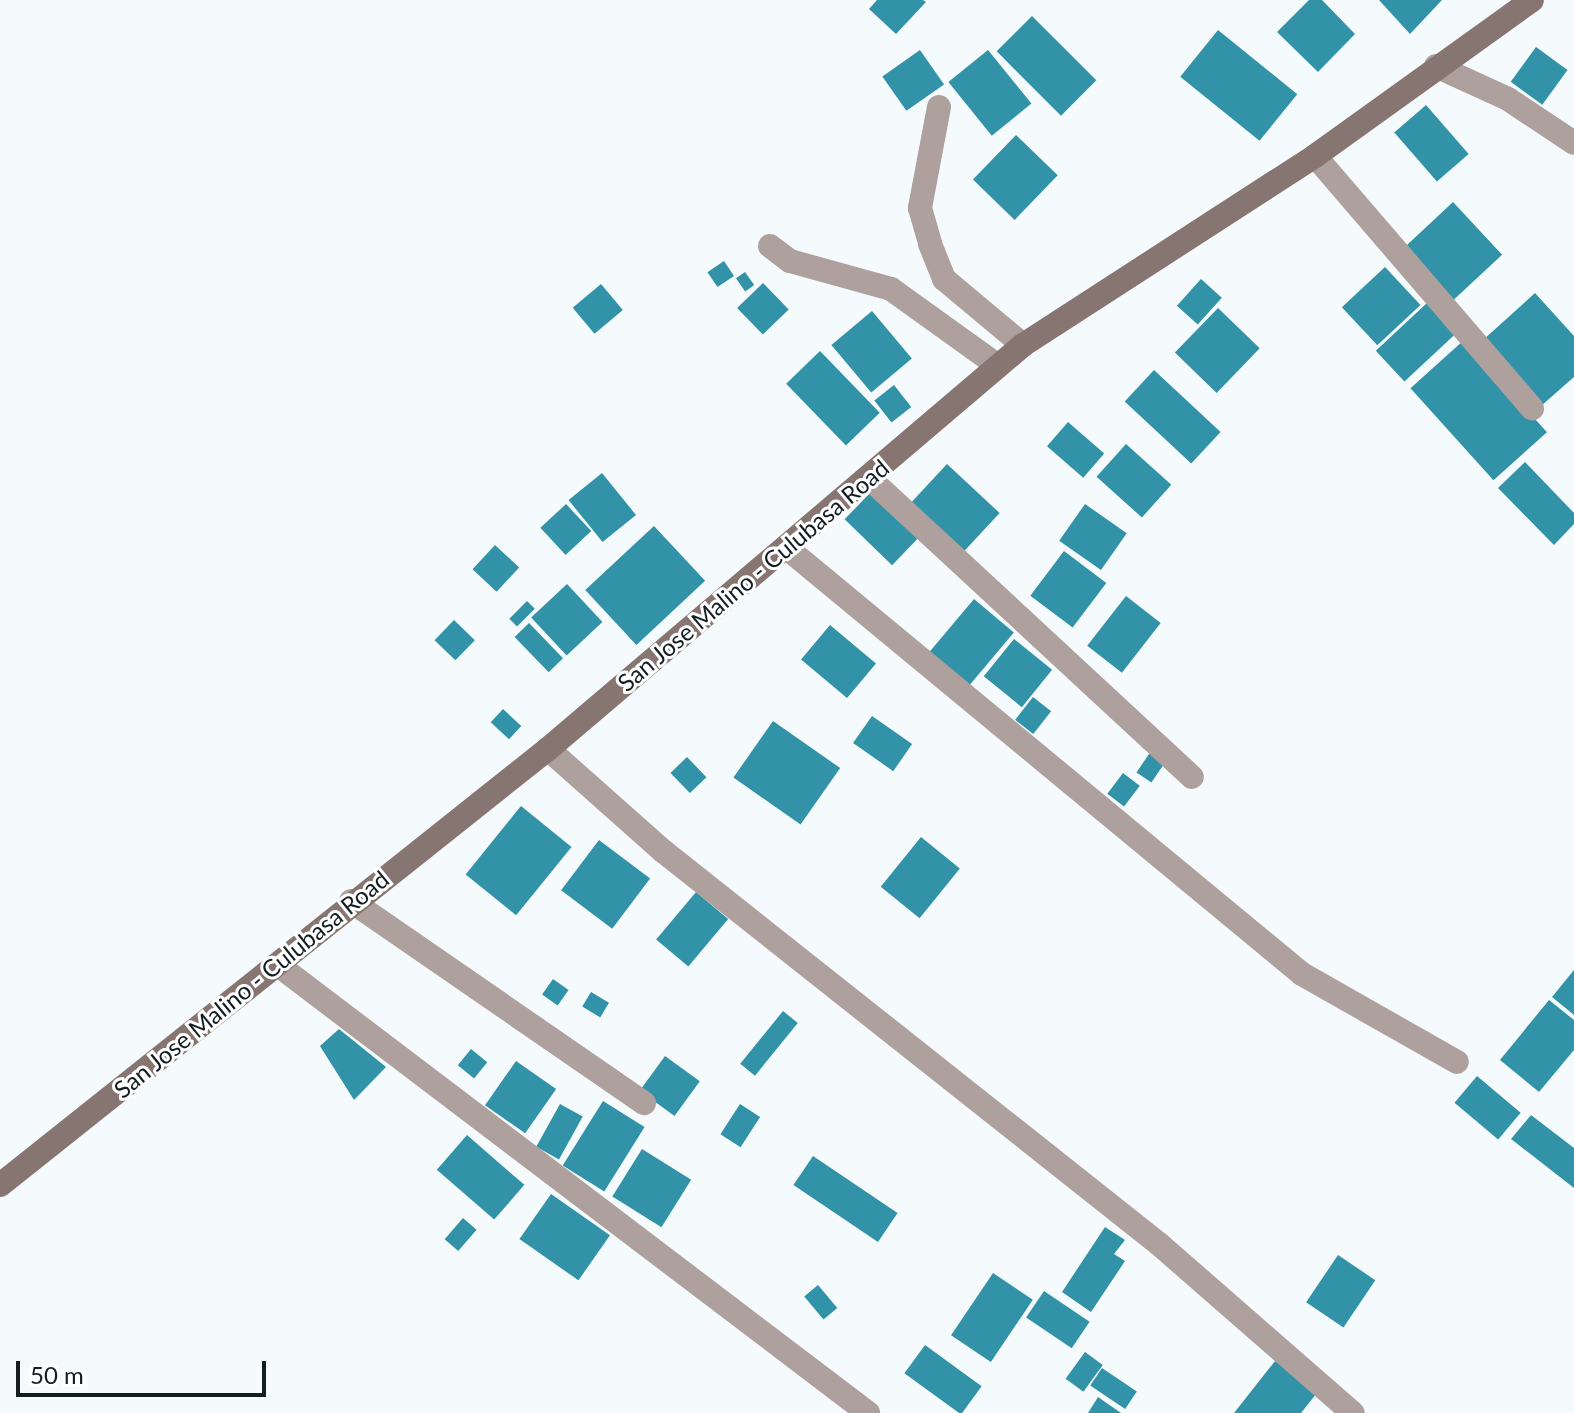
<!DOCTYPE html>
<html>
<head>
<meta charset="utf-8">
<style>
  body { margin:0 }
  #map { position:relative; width:1574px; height:1413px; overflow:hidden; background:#f5fbfd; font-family:Lato,sans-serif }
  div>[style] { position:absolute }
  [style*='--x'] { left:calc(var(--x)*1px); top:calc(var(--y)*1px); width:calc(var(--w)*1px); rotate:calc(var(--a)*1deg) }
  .building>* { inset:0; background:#3192a8; transform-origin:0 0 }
  .street>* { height:24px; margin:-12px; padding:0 12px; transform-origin:12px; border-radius:12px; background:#ada09d }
  .secondary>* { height:24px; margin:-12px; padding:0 12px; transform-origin:12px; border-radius:12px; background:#877571 }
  span { translate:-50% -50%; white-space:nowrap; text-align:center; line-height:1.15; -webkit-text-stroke:6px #fff; paint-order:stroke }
  .street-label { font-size:24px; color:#131e21 }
  .scale { position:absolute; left:16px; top:1361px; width:250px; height:36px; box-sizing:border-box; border:4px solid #131e21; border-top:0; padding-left:10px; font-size:24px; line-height:28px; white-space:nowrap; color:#131e21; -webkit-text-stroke:6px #fff; paint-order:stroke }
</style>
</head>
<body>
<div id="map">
  <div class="building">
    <i style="clip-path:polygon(877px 0,923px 0,926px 2px,896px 34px,869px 9px)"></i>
    <i style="clip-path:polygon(1309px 0,1322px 0,1355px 34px,1318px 72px,1277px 32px)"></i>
    <i style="clip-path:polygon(1379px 0,1442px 0,1410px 34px)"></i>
    <i style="left:1032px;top:16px;width:91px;height:50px;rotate:45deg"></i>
    <i style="left:1218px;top:30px;width:102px;height:60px;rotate:39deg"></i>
    <i style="left:1536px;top:47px;width:39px;height:43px;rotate:36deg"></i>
    <i style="left:920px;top:50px;width:42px;height:46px;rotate:55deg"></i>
    <i style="left:988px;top:50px;width:69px;height:51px;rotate:51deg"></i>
    <i style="left:1426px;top:105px;width:65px;height:42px;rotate:49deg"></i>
    <i style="left:1016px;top:135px;width:58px;height:62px;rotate:44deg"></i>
    <i style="left:1453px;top:202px;width:72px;height:68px;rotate:47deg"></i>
    <i style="left:724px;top:261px;width:18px;height:20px;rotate:56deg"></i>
    <i style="left:1385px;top:267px;width:52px;height:59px;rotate:47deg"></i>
    <i style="left:745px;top:272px;width:16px;height:11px;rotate:55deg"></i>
    <i style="left:1201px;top:279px;width:28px;height:36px;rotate:42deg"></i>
    <i style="left:763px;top:283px;width:37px;height:36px;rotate:46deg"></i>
    <i style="left:601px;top:284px;width:34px;height:37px;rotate:50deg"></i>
    <i style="clip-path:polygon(1535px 293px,1574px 336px,1574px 377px,1541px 406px,1483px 340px)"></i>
    <i style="left:1427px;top:303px;width:42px;height:70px;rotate:47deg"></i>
    <i style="left:1218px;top:308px;width:58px;height:62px;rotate:44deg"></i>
    <i style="left:872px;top:311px;width:62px;height:53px;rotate:50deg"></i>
    <i style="left:1464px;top:340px;width:124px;height:72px;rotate:48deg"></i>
    <i style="left:820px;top:351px;width:86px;height:47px;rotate:46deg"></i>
    <i style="left:1154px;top:370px;width:91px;height:43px;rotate:43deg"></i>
    <i style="left:894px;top:385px;width:28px;height:25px;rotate:52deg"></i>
    <i style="left:1068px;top:422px;width:48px;height:32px;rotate:41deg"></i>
    <i style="left:1126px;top:444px;width:61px;height:44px;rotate:42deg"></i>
    <i style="clip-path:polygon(1525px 462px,1574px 513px,1574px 524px,1554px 545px,1498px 488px)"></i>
    <i style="left:947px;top:464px;width:72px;height:59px;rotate:43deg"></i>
    <i style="left:602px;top:473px;width:54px;height:43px;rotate:51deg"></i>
    <i style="left:871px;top:492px;width:66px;height:38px;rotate:44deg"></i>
    <i style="left:566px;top:504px;width:37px;height:35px;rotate:47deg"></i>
    <i style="left:1085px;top:504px;width:51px;height:45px;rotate:35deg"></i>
    <i style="left:654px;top:526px;width:75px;height:94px;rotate:47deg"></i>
    <i style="left:495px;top:545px;width:33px;height:33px;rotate:43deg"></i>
    <i style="left:1064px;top:551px;width:53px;height:56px;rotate:37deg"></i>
    <i style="left:567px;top:584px;width:52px;height:49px;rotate:47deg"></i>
    <i style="left:1126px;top:596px;width:44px;height:63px;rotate:38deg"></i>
    <i style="left:974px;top:599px;width:52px;height:70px;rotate:40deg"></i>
    <i style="left:527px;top:601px;width:11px;height:25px;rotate:45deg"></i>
    <i style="left:454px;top:620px;width:29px;height:28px;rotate:44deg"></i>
    <i style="left:529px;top:623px;width:49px;height:20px;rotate:46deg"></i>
    <i style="left:830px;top:625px;width:60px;height:45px;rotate:40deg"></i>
    <i style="left:1014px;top:639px;width:49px;height:48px;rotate:39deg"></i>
    <i style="left:1033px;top:697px;width:23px;height:29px;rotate:38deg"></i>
    <i style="left:503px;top:709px;width:25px;height:18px;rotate:43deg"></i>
    <i style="left:872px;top:716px;width:49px;height:33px;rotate:35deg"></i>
    <i style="left:773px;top:721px;width:82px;height:69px;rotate:35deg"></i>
    <i style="left:1151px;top:751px;width:18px;height:26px;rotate:34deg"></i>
    <i style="left:687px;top:757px;width:28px;height:23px;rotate:46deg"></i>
    <i style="left:1123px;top:773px;width:21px;height:26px;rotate:37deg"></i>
    <i style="left:521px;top:806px;width:65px;height:88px;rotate:39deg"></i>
    <i style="left:921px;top:837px;width:50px;height:64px;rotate:39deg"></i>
    <i style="left:599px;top:840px;width:64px;height:63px;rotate:37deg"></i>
    <i style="left:696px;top:892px;width:42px;height:62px;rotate:40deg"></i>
    <i style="clip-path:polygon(1574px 970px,1574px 1015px,1552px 997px)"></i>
    <i style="left:553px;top:979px;width:19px;height:19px;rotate:35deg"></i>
    <i style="left:591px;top:992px;width:21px;height:17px;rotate:31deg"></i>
    <i style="clip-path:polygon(1549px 1000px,1574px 1020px,1574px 1050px,1539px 1092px,1500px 1060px)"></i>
    <i style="left:783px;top:1011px;width:19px;height:68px;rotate:39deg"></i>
    <i style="clip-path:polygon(339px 1029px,386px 1067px,354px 1100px,320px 1046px)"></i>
    <i style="left:471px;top:1049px;width:21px;height:21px;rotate:39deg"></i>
    <i style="left:665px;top:1056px;width:43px;height:43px;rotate:36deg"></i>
    <i style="left:516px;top:1061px;width:49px;height:54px;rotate:35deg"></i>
    <i style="left:1477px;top:1076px;width:57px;height:35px;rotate:40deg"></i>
    <i style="left:603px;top:1101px;width:49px;height:76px;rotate:32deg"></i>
    <i style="left:560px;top:1104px;width:26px;height:49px;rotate:29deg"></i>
    <i style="left:740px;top:1104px;width:24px;height:36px;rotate:33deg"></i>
    <i style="clip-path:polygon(1531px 1115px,1574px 1148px,1574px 1188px,1511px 1139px)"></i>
    <i style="left:467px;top:1135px;width:76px;height:46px;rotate:41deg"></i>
    <i style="left:642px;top:1149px;width:58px;height:56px;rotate:32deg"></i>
    <i style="left:813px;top:1156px;width:102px;height:35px;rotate:34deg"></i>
    <i style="left:551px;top:1194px;width:72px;height:55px;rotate:35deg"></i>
    <i style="left:463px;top:1218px;width:18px;height:28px;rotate:41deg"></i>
    <i style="clip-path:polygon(1105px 1227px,1125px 1240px,1114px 1254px,1125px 1261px,1091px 1312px,1062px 1292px)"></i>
    <i style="left:1338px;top:1255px;width:45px;height:57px;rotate:34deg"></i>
    <i style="left:993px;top:1273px;width:48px;height:75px;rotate:34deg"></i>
    <i style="left:818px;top:1285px;width:30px;height:18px;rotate:50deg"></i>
    <i style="left:1044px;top:1291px;width:55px;height:32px;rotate:34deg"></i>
    <i style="left:925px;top:1345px;width:70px;height:35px;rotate:36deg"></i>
    <i style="left:1085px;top:1352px;width:22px;height:33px;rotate:36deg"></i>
    <i style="clip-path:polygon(1279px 1356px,1320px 1389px,1301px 1413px,1234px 1413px)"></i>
    <i style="left:1102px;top:1368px;width:42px;height:21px;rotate:34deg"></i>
    <i style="clip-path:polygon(1098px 1397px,1121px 1413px,1088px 1413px)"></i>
  </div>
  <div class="street">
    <i style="--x:1436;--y:66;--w:79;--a:24.6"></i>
    <i style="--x:1508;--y:99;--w:79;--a:33.7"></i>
    <i style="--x:939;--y:107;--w:103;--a:100.7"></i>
    <i style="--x:920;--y:208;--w:37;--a:74"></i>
    <i style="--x:930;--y:244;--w:38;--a:68"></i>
    <i style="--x:944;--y:279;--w:103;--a:39.9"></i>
    <i style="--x:1315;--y:156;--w:333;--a:49.3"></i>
    <i style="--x:770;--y:246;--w:25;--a:37"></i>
    <i style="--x:790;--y:261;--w:105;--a:15.5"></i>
    <i style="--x:891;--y:289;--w:132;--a:35.7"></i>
    <i style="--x:869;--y:478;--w:440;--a:42.8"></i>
    <i style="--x:788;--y:549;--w:667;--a:39.59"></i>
    <i style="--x:1302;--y:974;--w:178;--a:29.6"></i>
    <i style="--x:548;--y:749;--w:154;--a:41.6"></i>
    <i style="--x:663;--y:851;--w:633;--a:38.39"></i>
    <i style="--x:1159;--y:1244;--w:257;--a:41.1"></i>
    <i style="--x:351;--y:901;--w:356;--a:34.6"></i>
    <i style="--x:278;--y:965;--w:741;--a:37.21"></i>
  </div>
  <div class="secondary">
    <i style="--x:0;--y:1185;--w:700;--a:-38.51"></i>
    <i style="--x:548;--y:749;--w:624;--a:-40.38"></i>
    <i style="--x:1023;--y:345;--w:348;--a:-32.9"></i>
    <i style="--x:1315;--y:156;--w:267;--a:-35.7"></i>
  </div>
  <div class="street-label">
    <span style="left:753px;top:575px;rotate:-40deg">San Jose Malino - Culubasa Road</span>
    <span style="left:251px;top:984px;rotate:-39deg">San Jose Malino - Culubasa Road</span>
  </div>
  <div class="scale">50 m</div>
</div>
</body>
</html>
